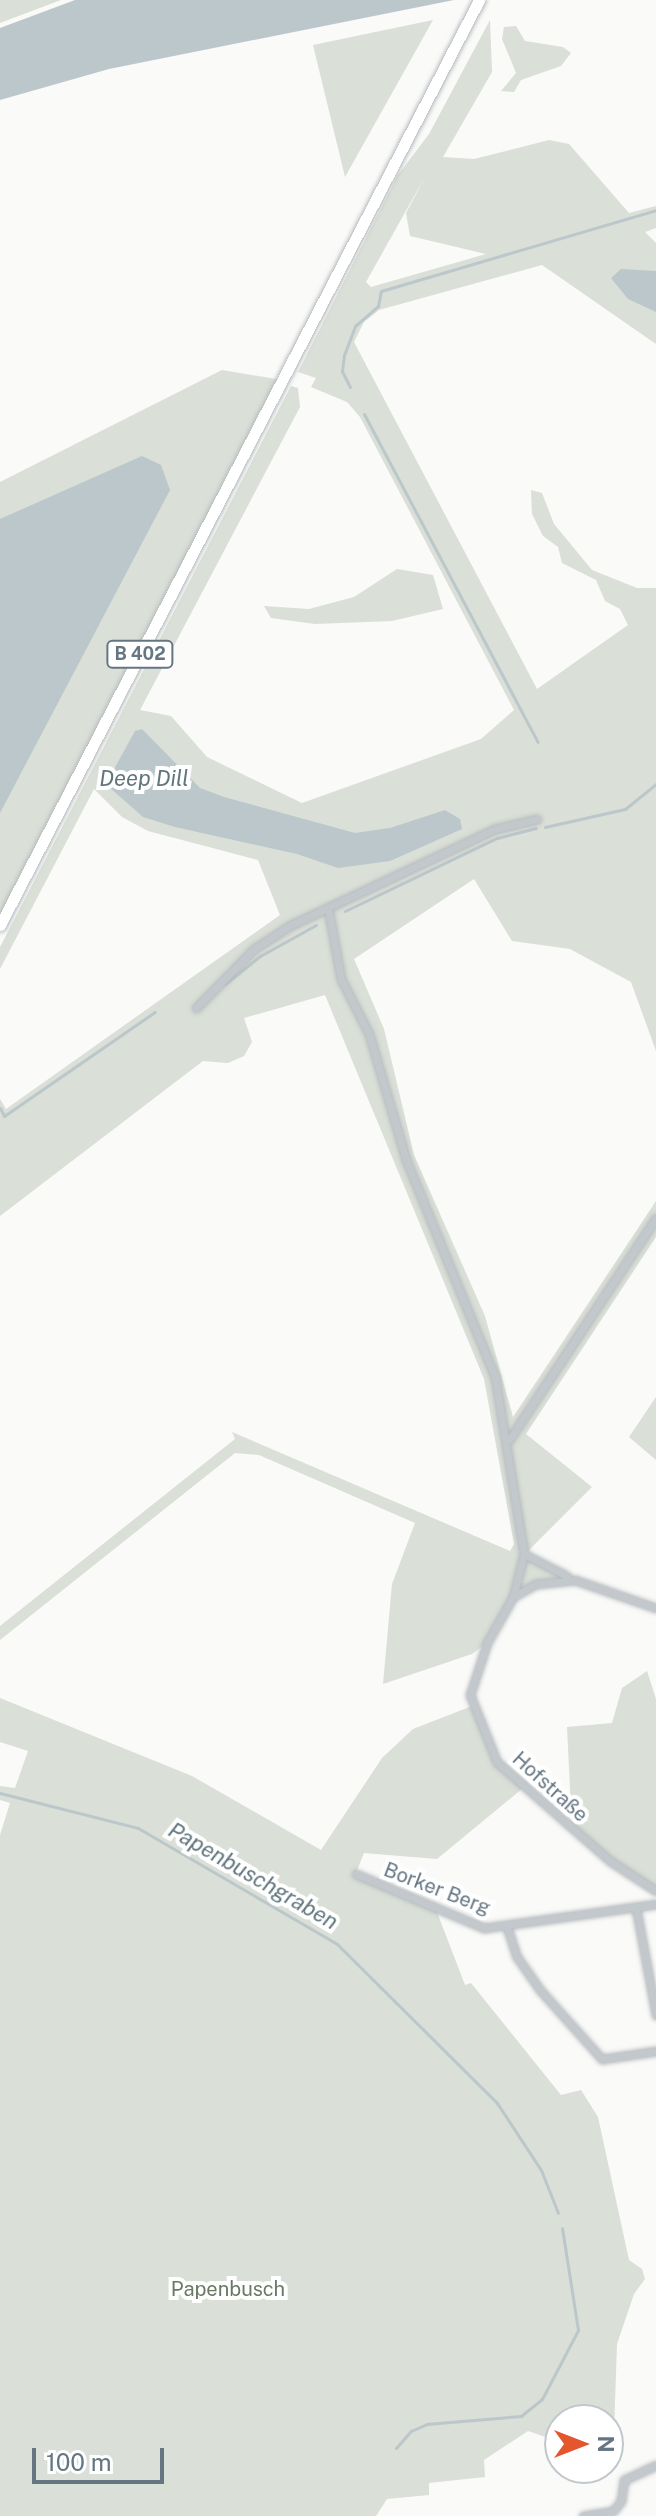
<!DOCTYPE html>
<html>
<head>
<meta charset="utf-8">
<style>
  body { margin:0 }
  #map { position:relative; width:656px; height:2516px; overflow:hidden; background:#fafaf8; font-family:"Public Sans",sans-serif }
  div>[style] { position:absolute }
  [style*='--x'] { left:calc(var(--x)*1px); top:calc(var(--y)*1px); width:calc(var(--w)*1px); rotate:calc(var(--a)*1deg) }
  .green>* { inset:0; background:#dadfd7 }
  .water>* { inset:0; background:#bbc7cb }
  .stream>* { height:3px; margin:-1.5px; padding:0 1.5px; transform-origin:1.5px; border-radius:1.5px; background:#bbc7cb }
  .roads { filter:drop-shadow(0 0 2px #b5babe) drop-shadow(0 0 2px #b5babe) }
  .minor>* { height:7px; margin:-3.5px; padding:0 3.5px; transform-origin:3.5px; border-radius:3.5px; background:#c3c8cc }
  .primary>* { height:11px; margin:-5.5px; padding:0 5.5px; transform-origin:5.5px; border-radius:5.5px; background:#fff }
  span { translate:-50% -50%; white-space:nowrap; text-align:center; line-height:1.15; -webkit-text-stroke:8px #fff; paint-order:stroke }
  .shield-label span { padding:2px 6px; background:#fff; border:2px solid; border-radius:6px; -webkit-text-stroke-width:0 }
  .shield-label { font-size:18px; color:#657683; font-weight:700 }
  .street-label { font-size:20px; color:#657683 }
  .park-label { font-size:20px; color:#687a64 }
  .water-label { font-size:22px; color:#60757c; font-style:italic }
  .north { position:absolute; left:544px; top:2404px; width:80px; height:80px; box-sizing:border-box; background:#fff; border:2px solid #c1c8cd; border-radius:50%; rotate:90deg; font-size:22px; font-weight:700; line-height:32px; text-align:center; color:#657683 }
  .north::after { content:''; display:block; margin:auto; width:28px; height:36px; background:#e4572e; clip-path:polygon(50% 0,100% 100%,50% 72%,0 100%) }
  .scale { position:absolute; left:32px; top:2448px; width:132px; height:36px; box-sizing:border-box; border:4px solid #657683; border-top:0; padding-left:10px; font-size:24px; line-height:28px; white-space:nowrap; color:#657683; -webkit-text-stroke:6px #fff; paint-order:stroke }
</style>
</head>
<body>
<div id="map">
  <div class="green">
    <i style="clip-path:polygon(0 0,61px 0,0 23px)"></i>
    <i style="clip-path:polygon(433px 20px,345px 177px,313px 45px)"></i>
    <i style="clip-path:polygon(evenodd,490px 20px,492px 72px,443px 157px,474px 159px,549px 140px,569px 144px,629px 213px,656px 206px,656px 228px,645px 232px,656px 243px,656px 344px,542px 265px,379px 310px,364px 322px,354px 342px,537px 689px,628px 625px,620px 609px,605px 601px,596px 580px,562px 563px,558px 547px,543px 536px,532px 514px,531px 490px,542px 493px,554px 524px,592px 570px,637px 588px,656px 588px,656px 1051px,631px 982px,570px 949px,512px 941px,474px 879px,354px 959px,384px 1029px,414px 1155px,485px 1316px,513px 1417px,656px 1201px,656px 1237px,526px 1434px,592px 1487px,525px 1554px,575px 1580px,536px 1584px,513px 1597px,487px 1643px,472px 1654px,383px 1684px,392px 1584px,415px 1523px,259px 1455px,235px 1453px,0 1640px,0 1626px,235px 1439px,232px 1432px,510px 1551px,514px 1544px,484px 1379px,325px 995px,244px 1018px,252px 1042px,244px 1056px,228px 1063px,203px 1061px,0 1216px,0 1099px,6px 1109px,280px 915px,258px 860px,148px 831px,122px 817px,94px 789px,0 969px,0 947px,291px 386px,298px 388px,300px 407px,140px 710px,171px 716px,207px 757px,302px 803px,481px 739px,514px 710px,360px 417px,347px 402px,311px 387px,316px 378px,298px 372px,398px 175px,429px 134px,490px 20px,426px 175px,406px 213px,410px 236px,486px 254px,371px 287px,366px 282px,426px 175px)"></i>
    <i style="clip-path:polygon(516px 26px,525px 41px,563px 47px,571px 53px,561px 66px,521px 80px,514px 92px,501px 91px,516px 73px,502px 39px,504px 27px)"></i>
    <i style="clip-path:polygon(222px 370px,282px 380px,0 924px,0 482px)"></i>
    <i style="clip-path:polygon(397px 569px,433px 575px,443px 609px,392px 621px,315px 624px,271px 618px,264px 606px,309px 609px,354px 597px)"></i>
    <i style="clip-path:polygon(656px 1397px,656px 1460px,629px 1437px)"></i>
    <i style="clip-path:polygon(647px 1671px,656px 1699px,656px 1891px,572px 1830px,567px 1727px,612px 1723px,622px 1688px)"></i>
    <i style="clip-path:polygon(0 1698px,192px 1776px,321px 1850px,382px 1758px,413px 1729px,472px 1706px,497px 1762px,523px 1788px,437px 1859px,364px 1853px,356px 1873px,435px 1907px,465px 1985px,471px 1983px,561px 2095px,581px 2090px,598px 2117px,629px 2260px,642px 2269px,645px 2279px,634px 2294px,617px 2344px,613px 2461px,608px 2459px,608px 2420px,560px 2420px,560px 2442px,528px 2431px,484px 2460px,485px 2477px,429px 2483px,429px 2495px,387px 2499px,376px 2516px,0 2516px,0 1835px,10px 1803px,0 1800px,0 1786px,15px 1788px,28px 1751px,0 1742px)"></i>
  </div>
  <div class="water">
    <i style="clip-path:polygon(75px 0,454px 0,109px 69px,0 100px,0 28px)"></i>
    <i style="clip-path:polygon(621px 269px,656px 271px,656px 312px,628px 299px,611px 278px)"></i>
    <i style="clip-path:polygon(142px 456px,161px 465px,170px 490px,0 813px,0 519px)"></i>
    <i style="clip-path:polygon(142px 729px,200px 788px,224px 797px,355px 833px,390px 828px,445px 810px,460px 819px,462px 829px,390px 861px,338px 868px,297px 854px,175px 827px,143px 817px,109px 787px,108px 780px,135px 731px)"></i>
  </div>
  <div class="stream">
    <i style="--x:350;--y:387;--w:18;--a:-117"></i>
    <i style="--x:342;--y:371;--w:16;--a:-83"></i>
    <i style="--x:344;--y:355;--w:31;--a:-69"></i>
    <i style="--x:355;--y:326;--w:30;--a:-41"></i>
    <i style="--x:378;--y:306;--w:15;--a:-79"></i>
    <i style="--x:381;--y:291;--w:287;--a:-16.4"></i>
    <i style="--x:364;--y:414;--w:371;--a:62.1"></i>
    <i style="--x:545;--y:827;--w:82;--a:-12.7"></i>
    <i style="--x:625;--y:809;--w:40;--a:-39"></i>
    <i style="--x:345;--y:911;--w:169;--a:-25.7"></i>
    <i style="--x:497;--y:838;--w:40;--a:-14.4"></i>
    <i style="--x:225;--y:984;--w:45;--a:-38.7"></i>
    <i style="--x:260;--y:956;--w:64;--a:-29"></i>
    <i style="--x:0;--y:1108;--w:9;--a:63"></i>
    <i style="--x:4;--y:1116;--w:183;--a:-34.6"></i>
    <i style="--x:0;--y:1793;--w:142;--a:14.2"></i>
    <i style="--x:138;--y:1828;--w:230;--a:30.2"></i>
    <i style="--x:337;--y:1944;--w:226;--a:44.8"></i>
    <i style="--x:497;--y:2103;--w:80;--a:56.7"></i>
    <i style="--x:541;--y:2170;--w:46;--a:68.4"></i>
    <i style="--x:396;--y:2448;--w:23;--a:-49"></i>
    <i style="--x:411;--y:2431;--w:17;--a:-24"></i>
    <i style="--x:427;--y:2424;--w:94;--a:-4.9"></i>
    <i style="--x:521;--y:2416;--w:27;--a:-39"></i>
    <i style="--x:542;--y:2399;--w:78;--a:-62.4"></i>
    <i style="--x:578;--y:2330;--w:103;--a:-98.9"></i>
  </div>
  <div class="roads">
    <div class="minor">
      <i style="--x:328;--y:908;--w:72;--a:79.6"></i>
      <i style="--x:341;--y:979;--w:62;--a:63"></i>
      <i style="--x:369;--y:1034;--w:131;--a:73.6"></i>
      <i style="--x:406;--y:1160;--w:235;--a:67.7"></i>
      <i style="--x:495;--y:1377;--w:179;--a:80.7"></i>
      <i style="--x:524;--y:1554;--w:44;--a:104.3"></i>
      <i style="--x:196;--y:1008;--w:83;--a:-45.5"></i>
      <i style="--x:254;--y:949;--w:44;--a:-33"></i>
      <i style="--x:291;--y:925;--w:225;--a:-25.2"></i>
      <i style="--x:495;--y:829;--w:43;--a:-13.4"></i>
      <i style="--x:509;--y:1440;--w:266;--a:-56.5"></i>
      <i style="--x:524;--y:1554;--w:48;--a:27.1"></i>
      <i style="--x:656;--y:1608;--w:86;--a:-160.9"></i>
      <i style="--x:575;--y:1580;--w:39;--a:174"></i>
      <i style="--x:536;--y:1584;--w:26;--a:151"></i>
      <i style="--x:513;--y:1597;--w:53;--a:119.5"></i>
      <i style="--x:487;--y:1643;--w:55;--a:108.1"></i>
      <i style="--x:470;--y:1695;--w:72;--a:68.1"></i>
      <i style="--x:497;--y:1762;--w:150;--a:41.2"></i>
      <i style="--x:610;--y:1861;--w:55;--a:33.1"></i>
      <i style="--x:356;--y:1874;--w:139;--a:22.9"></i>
      <i style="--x:484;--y:1928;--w:174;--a:-7.9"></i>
      <i style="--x:636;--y:1908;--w:109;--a:79.4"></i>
      <i style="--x:507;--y:1927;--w:32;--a:72"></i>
      <i style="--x:517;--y:1957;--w:40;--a:55.1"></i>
      <i style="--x:540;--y:1990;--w:93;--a:48.1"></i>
      <i style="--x:602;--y:2059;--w:55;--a:-8.4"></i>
      <i style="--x:583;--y:2516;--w:30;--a:-9"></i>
      <i style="--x:613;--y:2511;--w:13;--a:-51"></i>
      <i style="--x:621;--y:2501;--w:21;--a:-82"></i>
      <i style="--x:624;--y:2480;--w:35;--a:-25"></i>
    </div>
    <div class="primary">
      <i style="--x:0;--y:925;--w:1042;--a:-62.62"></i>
    </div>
  </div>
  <div class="shield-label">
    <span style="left:140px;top:654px">B 402</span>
  </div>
  <div class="street-label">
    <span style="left:550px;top:1787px;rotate:42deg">Hofstraße</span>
    <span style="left:437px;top:1889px;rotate:21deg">Borker Berg</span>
  </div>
  <div class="park-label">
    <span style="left:228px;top:2289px">Papenbusch</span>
  </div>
  <div class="water-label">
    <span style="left:144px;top:779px">Deep Dill</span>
    <span style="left:253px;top:1876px;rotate:30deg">Papenbuschgraben</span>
  </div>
  <div class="north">N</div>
  <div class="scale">100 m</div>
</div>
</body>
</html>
